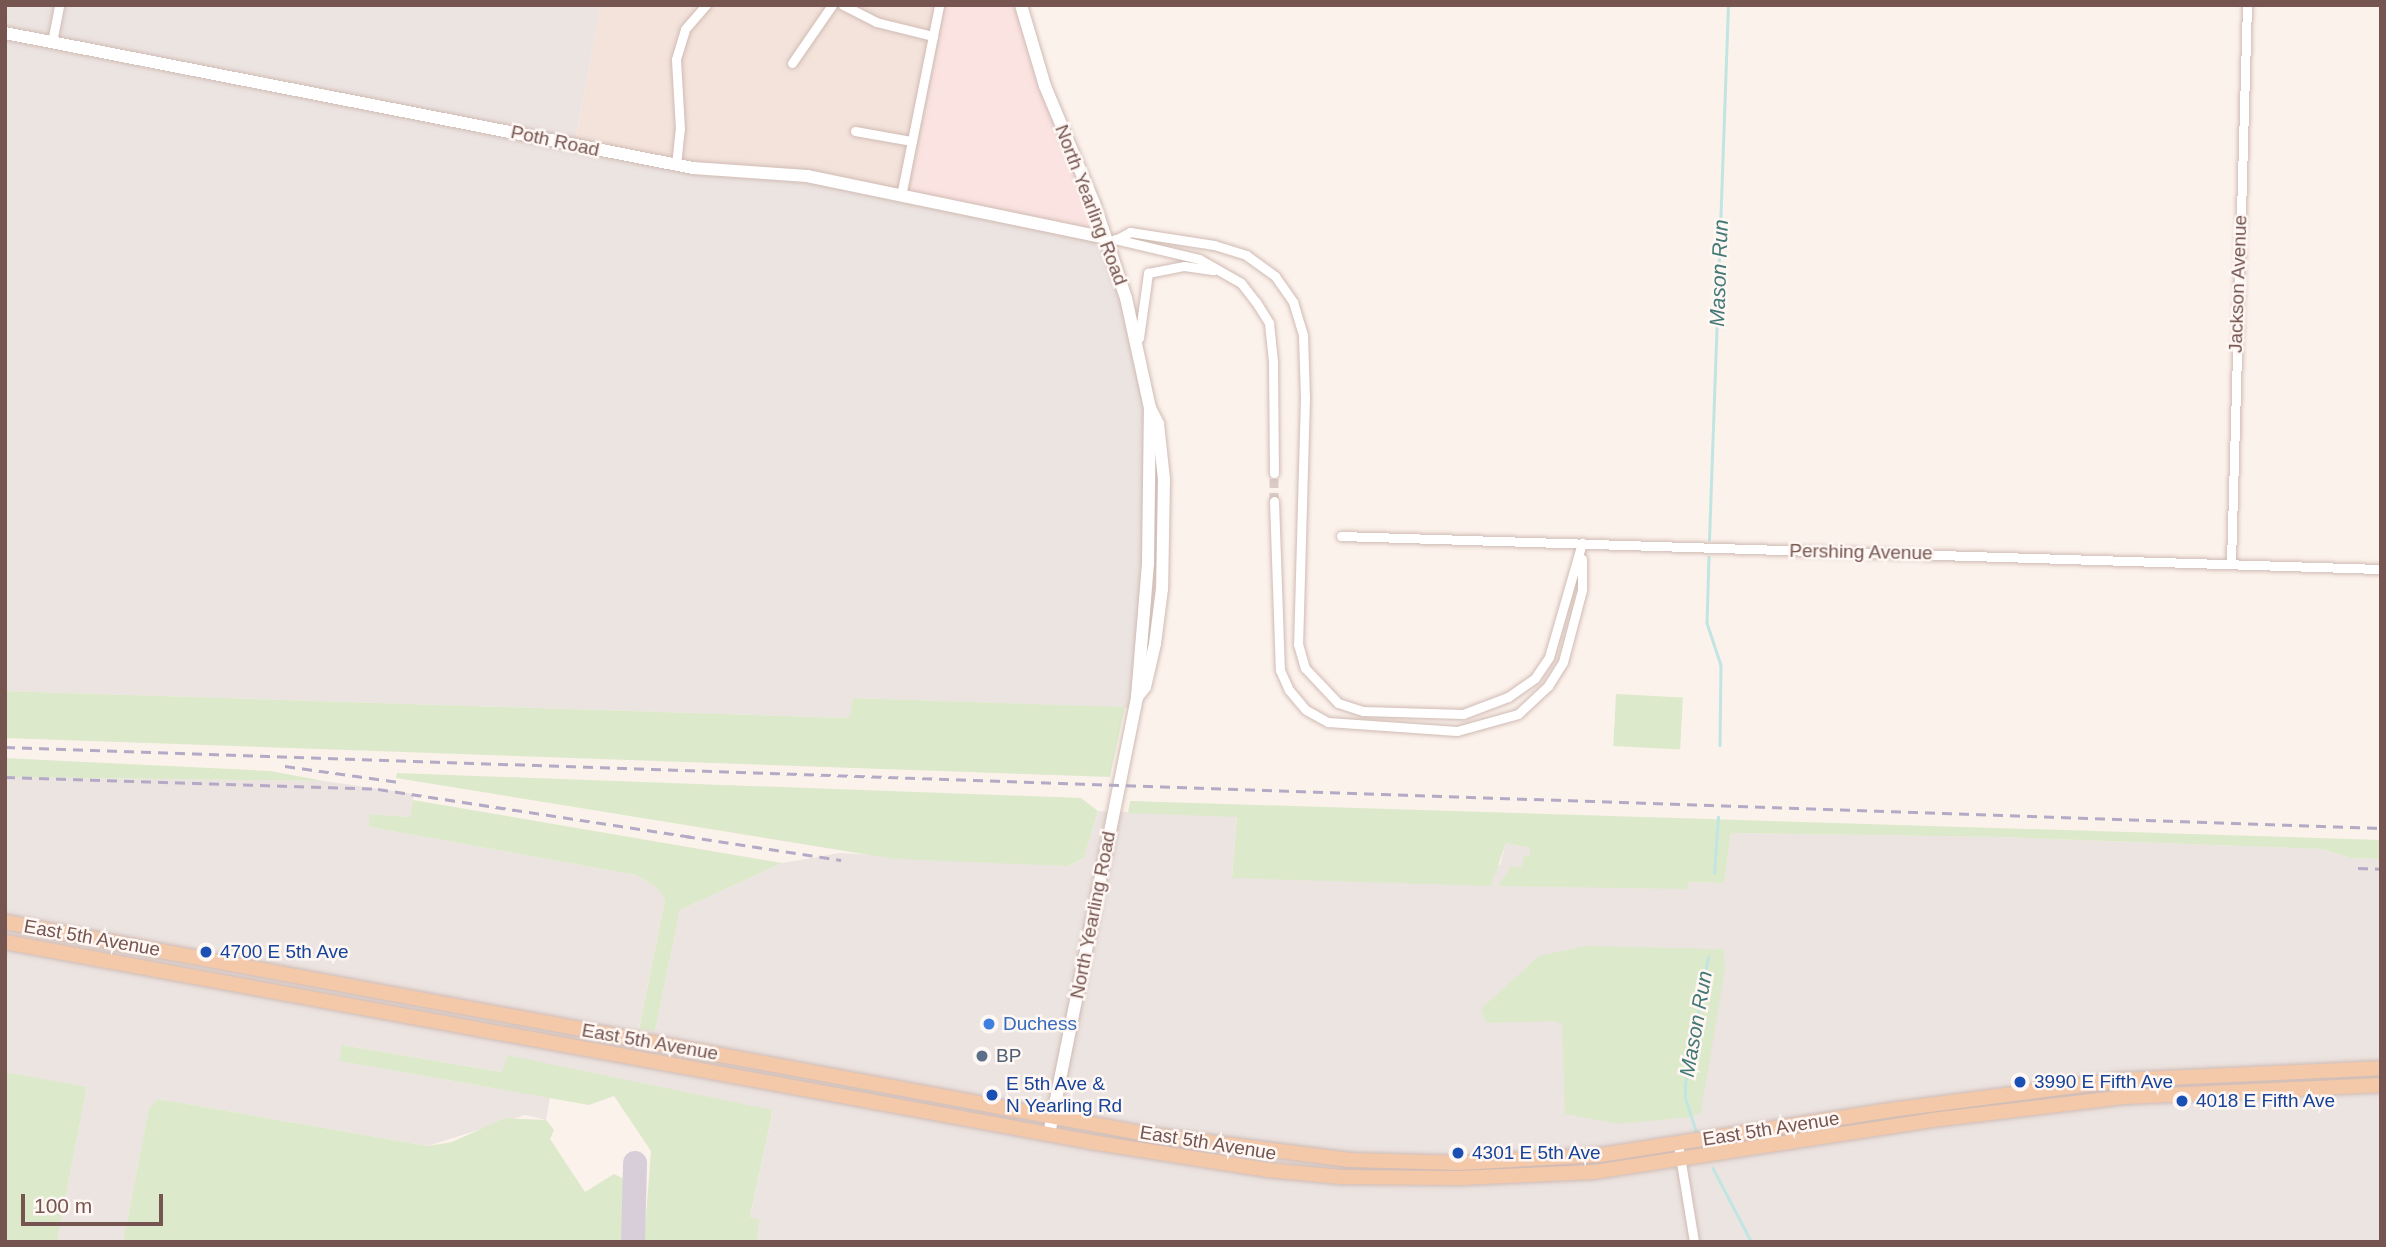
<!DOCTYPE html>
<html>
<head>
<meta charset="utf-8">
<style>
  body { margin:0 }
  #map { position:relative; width:2386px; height:1247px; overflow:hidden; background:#fcf2ec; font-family:Arial,sans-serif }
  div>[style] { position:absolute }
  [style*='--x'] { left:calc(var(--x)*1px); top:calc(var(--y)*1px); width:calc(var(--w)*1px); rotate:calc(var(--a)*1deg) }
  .residential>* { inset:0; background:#f3e3db }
  .commercial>* { inset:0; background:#fbe3e1 }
  .industrial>* { inset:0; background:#ece4e1 }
  .green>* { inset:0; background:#dde9cb; transform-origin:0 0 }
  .stream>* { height:2.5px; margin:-1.25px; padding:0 1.25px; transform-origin:1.25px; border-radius:1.25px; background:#c1e5e2 }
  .taxiway>* { height:24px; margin:-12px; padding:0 12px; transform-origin:12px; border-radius:12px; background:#d8ced9 }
  .street-tunnel>* { height:9px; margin-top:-4.5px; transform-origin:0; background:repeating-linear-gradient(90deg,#dacbc5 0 9px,transparent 0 13.5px) }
  .roads { filter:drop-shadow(0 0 2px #d0bbb4) drop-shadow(0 0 2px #d0bbb4) }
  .street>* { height:9px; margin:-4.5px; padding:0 4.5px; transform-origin:4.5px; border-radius:4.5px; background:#fff }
  .secondary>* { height:12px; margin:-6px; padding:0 6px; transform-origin:6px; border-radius:6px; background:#fff }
  .primary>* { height:14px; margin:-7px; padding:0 7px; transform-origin:7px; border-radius:7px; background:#f4c9aa }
  .rail>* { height:2.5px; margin-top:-1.25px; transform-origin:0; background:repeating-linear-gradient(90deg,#b3aac6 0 10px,transparent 0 17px) }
  .dots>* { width:19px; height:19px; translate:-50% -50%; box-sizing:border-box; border:4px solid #fef7f3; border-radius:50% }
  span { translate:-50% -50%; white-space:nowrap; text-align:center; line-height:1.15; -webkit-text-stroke:5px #fef7f3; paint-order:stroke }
  .street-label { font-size:19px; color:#765550 }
  .transit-label { font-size:19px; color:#164399 }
  .left { translate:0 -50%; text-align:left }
  .shop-label { font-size:19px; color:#366cbe }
  .service-label { font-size:19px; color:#4e5e75 }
  .water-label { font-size:21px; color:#447976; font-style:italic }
  .frame { position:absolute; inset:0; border:7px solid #765550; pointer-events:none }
  .scale { position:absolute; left:21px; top:1194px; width:142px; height:32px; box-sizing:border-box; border:4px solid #765550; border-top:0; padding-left:9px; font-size:21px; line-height:24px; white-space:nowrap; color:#765550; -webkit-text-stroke:5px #fef7f3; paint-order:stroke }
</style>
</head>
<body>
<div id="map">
  <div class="residential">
    <i style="clip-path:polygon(601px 5px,947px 5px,910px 197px,574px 147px)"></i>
  </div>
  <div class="commercial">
    <i style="clip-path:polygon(947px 5px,1021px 5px,1105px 235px,910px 197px)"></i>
  </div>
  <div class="industrial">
    <i style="clip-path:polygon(5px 5px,601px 5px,574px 146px,769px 173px,1105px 235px,1114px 259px,1143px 399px,1159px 508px,1155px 588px,1135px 708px,853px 698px,850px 718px,5px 691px)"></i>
    <i style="clip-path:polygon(5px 777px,324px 781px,414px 794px,410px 817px,369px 814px,369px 827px,636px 875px,657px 888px,665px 900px,639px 1028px,655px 1031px,680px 910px,782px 863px,840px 853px,1068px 866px,1084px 858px,1098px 811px,1237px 816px,1232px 877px,1500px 865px,1506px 843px,1530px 848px,1529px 856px,1688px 889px,1688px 882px,1724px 883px,1731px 833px,2000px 837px,2322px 849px,2351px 858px,2381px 859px,2381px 1242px,757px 1242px,760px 1220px,750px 1218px,773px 1111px,507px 1056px,503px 1072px,342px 1045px,340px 1061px,550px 1098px,546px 1120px,525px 1115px,428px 1146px,158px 1099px,149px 1108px,123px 1242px,57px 1242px,87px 1088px,5px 1072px)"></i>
  </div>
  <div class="green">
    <i style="clip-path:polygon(5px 691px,849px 718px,853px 698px,1125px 707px,1110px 777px,5px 738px)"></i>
    <i style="left:1616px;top:694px;width:67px;height:52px;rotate:3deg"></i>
    <i style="clip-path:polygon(5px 758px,270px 771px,324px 781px,5px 777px)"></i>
    <i style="clip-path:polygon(397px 773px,1081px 798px,1098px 811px,1084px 858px,1068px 866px,894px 859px,396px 778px)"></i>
    <i style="clip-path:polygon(413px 800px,782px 863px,680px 910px,655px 1031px,639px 1029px,665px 900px,657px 888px,636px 875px,369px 827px,369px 814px,410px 817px)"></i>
    <i style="clip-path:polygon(1130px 801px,2381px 840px,2381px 859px,2351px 858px,2322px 849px,2000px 837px,1731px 833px,1724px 883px,1688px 882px,1688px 889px,1498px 886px,1511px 866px,1521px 868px,1524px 856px,1529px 856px,1530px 848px,1506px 843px,1491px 886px,1232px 878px,1237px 817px,1128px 813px)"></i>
    <i style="clip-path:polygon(1586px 946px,1724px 949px,1725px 970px,1701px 1112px,1692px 1117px,1618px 1124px,1565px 1114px,1562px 1025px,1555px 1021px,1486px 1023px,1481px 1009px,1539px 956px)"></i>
    <i style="clip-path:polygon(342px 1045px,502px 1072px,507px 1055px,773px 1110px,750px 1217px,760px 1220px,757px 1242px,644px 1242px,651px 1151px,614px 1096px,589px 1105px,339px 1061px)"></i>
    <i style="clip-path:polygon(5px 1072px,87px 1087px,57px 1242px,5px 1242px)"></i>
    <i style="clip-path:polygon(158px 1099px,428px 1146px,452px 1142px,505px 1118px,546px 1120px,554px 1130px,550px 1139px,585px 1192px,614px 1174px,626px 1180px,622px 1242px,123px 1242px,149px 1108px)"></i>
  </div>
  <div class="stream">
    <i style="--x:1709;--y:540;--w:535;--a:-87.97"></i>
    <i style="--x:1709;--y:557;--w:66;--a:91.7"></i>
    <i style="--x:1707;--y:623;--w:44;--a:71.6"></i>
    <i style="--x:1721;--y:665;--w:80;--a:90.7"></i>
    <i style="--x:1714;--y:873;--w:56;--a:-85.9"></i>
    <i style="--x:1696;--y:1132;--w:36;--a:-108"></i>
    <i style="--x:1685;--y:1098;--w:14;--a:-90"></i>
    <i style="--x:1685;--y:1084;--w:129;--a:-79.7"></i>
    <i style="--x:1713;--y:1168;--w:80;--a:62.5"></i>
  </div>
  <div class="taxiway">
    <i style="--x:633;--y:1242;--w:79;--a:-88.5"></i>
  </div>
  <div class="street-tunnel">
    <i style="--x:1274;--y:501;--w:28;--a:-90"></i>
  </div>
  <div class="roads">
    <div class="street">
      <i style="--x:843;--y:5;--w:37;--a:27"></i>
      <i style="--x:876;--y:22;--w:59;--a:13.8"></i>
      <i style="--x:52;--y:42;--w:38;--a:-79"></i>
      <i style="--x:792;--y:63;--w:70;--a:-55.4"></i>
      <i style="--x:855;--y:131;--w:58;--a:10"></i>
      <i style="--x:676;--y:165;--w:36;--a:-84"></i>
      <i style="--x:680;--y:129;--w:70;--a:-93.3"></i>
      <i style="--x:676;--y:59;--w:31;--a:-73"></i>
      <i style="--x:685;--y:29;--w:32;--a:-49"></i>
      <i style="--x:901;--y:196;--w:195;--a:-78.7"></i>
      <i style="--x:1115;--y:239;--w:86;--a:13.4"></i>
      <i style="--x:1199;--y:259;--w:48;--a:29.7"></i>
      <i style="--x:1241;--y:283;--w:24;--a:52"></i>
      <i style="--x:1256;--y:302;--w:25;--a:58"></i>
      <i style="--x:1269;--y:323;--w:38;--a:84"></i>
      <i style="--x:1273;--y:361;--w:112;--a:89.5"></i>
      <i style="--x:1117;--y:239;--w:15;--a:-28"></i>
      <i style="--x:1130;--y:232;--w:85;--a:8.8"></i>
      <i style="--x:1214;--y:245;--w:34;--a:17"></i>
      <i style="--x:1246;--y:255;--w:36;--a:36"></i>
      <i style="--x:1275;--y:276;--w:32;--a:55"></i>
      <i style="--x:1293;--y:302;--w:34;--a:73"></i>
      <i style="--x:1303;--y:335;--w:62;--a:88.2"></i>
      <i style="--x:1305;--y:397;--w:247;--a:91.6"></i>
      <i style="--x:1298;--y:644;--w:25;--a:74"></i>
      <i style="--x:1305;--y:668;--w:48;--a:46.7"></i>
      <i style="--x:1338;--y:703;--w:26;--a:18"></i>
      <i style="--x:1363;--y:711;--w:100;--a:1.7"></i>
      <i style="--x:1463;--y:714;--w:48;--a:-20.7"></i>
      <i style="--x:1508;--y:697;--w:33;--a:-35"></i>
      <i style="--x:1535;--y:678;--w:25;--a:-56"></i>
      <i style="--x:1549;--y:657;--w:119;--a:-73.9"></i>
      <i style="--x:1139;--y:338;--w:66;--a:-82.1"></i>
      <i style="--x:1148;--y:273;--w:37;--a:-11"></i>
      <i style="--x:1184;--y:266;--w:30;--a:8"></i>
      <i style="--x:1274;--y:501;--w:169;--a:88"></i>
      <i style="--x:1280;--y:670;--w:22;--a:66"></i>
      <i style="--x:1289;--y:690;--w:26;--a:50"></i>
      <i style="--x:1306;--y:710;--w:25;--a:29"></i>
      <i style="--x:1328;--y:722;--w:129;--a:4"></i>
      <i style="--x:1457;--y:731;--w:63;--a:-15.6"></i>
      <i style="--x:1518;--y:714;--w:41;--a:-43"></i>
      <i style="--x:1548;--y:686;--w:28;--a:-58"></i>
      <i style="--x:1563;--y:662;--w:74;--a:-75.2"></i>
      <i style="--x:1582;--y:590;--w:31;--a:-90"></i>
      <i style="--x:1341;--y:536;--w:1041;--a:1.82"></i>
      <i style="--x:2231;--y:563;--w:558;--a:-88.36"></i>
      <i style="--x:1678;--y:1144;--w:99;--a:80.7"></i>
    </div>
    <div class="secondary">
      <i style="--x:1021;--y:5;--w:84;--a:73.5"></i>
      <i style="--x:1045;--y:86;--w:127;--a:67.3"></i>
      <i style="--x:1094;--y:203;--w:100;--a:71.4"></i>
      <i style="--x:1126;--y:298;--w:113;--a:77.7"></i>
      <i style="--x:1150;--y:408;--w:18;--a:63"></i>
      <i style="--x:1158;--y:424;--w:55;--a:83.8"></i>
      <i style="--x:1164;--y:479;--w:110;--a:91"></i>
      <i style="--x:1162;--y:589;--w:55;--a:97.3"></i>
      <i style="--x:1155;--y:644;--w:44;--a:103.1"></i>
      <i style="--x:1145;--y:687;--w:13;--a:129"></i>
      <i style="--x:5;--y:33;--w:701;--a:11.1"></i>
      <i style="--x:693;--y:168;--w:114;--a:4"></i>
      <i style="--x:807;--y:176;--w:305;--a:11.7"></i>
      <i style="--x:1049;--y:1134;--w:446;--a:-78.6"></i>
      <i style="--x:1137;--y:697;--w:133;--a:-85.3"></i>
      <i style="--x:1148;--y:564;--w:156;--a:-89.3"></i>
    </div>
    <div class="primary">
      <i style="--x:5;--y:922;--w:1160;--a:10.53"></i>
      <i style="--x:1145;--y:1134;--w:207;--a:7.2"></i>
      <i style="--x:1350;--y:1160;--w:110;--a:1.6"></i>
      <i style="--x:1460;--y:1163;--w:140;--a:-3.3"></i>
      <i style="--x:1600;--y:1155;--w:302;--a:-8.8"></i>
      <i style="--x:1898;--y:1109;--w:225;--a:-7.4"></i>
      <i style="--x:2121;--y:1080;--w:260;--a:-2.6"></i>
      <i style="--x:5;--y:942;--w:1104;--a:10.43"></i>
      <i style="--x:1091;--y:1142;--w:178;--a:9"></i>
      <i style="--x:1267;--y:1170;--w:75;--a:5.3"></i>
      <i style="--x:1342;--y:1177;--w:118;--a:0.5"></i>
      <i style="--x:1460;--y:1178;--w:133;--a:-2.6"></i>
      <i style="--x:1593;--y:1172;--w:343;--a:-8.7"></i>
      <i style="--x:1932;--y:1120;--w:193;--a:-6.8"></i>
      <i style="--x:2124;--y:1097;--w:257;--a:-2.7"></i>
    </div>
  </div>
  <div class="rail">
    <i style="--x:5;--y:747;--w:2377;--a:1.95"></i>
    <i style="--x:285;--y:766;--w:115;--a:8"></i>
    <i style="--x:5;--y:777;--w:373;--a:1.8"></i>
    <i style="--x:378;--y:789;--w:318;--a:8.7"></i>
    <i style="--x:685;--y:836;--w:158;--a:8.7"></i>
    <i style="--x:2358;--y:868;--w:23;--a:2"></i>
  </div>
  <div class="dots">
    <i style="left:206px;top:952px;background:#1a4fb4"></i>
    <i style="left:989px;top:1024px;background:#3f7fe0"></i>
    <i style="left:982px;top:1056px;background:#5c6f8a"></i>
    <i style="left:2020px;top:1082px;background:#1a4fb4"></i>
    <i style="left:992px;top:1095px;background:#1a4fb4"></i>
    <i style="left:2182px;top:1101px;background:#1a4fb4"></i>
    <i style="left:1458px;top:1153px;background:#1a4fb4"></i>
  </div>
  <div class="street-label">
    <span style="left:555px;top:141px;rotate:12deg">Poth Road</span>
    <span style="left:1091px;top:205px;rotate:69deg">North Yearling Road</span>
    <span style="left:2238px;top:284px;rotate:-88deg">Jackson Avenue</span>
    <span style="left:1861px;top:552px;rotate:1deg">Pershing Avenue</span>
    <span style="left:1093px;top:915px;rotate:-79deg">North Yearling Road</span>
    <span style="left:92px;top:938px;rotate:10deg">East 5th Avenue</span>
    <span style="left:650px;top:1042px;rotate:10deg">East 5th Avenue</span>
    <span style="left:1771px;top:1129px;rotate:-9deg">East 5th Avenue</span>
    <span style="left:1208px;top:1143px;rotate:9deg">East 5th Avenue</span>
  </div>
  <div class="transit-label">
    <span class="left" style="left:220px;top:952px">4700 E 5th Ave</span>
    <span class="left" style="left:2034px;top:1082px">3990 E Fifth Ave</span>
    <span class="left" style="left:1006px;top:1095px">E 5th Ave &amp;<br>N Yearling Rd</span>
    <span class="left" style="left:2196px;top:1101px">4018 E Fifth Ave</span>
    <span class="left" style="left:1472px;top:1153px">4301 E 5th Ave</span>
  </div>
  <div class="shop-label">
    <span class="left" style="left:1003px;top:1024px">Duchess</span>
  </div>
  <div class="service-label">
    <span class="left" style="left:996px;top:1056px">BP</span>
  </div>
  <div class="water-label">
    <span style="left:1719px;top:273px;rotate:-88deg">Mason Run</span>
    <span style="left:1696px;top:1024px;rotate:-80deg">Mason Run</span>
  </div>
  <div class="frame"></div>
  <div class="scale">100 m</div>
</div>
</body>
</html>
